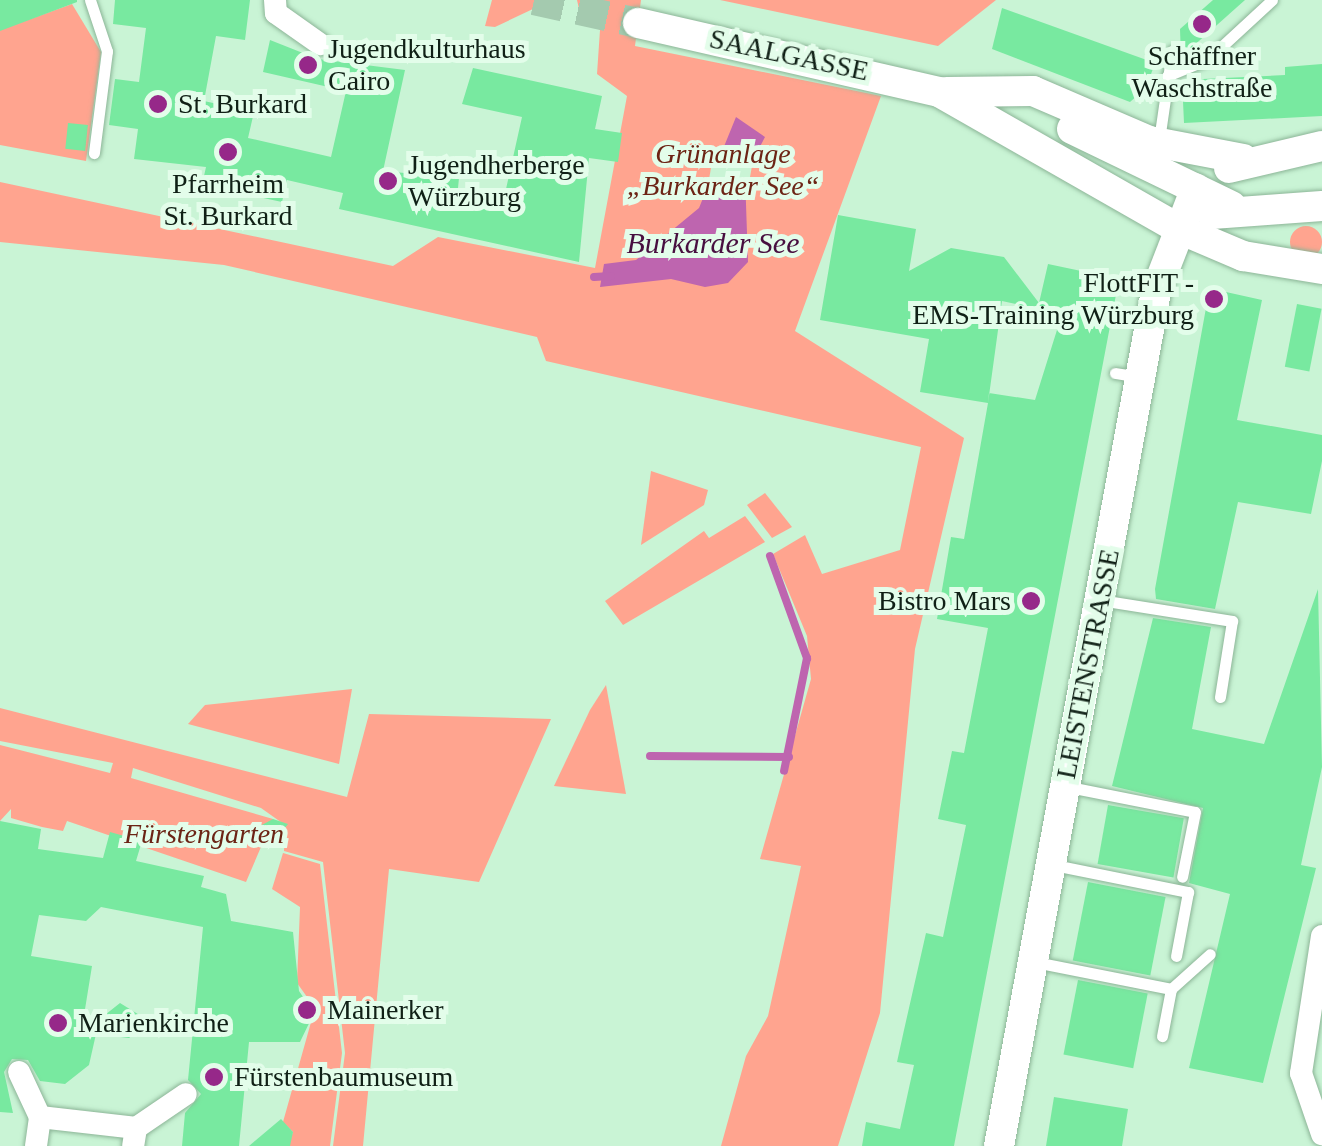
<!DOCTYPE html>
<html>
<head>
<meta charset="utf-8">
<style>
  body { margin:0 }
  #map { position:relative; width:1322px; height:1146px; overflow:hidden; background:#c9f4d5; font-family:"Times New Roman",serif }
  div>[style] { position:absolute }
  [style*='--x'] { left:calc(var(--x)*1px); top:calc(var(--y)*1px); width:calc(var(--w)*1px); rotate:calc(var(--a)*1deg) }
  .green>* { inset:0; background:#ffa48f }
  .round { border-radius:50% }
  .water>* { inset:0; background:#be65af }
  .pier>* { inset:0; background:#c9f4d5; transform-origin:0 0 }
  .stream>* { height:8px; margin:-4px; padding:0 4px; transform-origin:4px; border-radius:4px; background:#be65af }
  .building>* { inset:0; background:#78e9a0; transform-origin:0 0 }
  .secondary-tunnel>* { height:30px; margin-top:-15px; transform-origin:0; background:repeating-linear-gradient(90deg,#a4caaf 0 30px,transparent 0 45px) }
  .roads { filter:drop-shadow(0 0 2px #8cb597) drop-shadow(0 0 2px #8cb597) }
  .lane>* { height:11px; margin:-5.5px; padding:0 5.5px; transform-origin:5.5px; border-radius:5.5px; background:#fff }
  .street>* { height:22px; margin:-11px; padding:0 11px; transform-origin:11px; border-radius:11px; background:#fff }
  .secondary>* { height:30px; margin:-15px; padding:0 15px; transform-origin:15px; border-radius:15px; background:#fff }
  .dots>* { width:28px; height:28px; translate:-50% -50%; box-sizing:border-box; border:5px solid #e3fdea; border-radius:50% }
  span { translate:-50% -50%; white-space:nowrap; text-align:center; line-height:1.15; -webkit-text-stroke:10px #e3fdea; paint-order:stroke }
  .poi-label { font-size:28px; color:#102016 }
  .left { translate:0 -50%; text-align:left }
  .right { translate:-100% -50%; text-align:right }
  .street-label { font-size:28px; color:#102016 }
  .park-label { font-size:28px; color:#6c2415; font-style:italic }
  .water-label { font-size:30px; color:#480f40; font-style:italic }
</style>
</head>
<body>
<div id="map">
  <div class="green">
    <i style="clip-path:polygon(492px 0,552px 0,495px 27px,485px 26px)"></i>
    <i style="clip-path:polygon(577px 0,641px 0,635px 46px,881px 96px,795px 331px,964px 438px,915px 649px,880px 1013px,838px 1146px,721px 1146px,746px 1056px,768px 1016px,801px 866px,760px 859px,811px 679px,807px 636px,773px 554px,805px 535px,822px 574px,900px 550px,921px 447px,546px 361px,537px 337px,224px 265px,0 242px,0 182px,393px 266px,438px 237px,595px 268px,627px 96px,597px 74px,600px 30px,581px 18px)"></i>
    <i style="clip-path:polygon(720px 0,996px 0,938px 46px)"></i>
    <i style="clip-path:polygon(72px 4px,101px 52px,86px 161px,0 145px,0 30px)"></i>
    <i class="round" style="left:1290px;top:226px;width:32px;height:32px"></i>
    <i style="clip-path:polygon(651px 471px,708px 490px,704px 505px,641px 545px)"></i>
    <i style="clip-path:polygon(765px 493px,792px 527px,772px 538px,747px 505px)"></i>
    <i style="clip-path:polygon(745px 516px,765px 542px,623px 625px,605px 601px,704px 531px,709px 538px)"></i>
    <i style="clip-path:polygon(606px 685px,626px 794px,554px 786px,590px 710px)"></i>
    <i style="clip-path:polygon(352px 689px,339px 764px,188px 724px,205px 705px)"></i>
    <i style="clip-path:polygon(0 708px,347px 797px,369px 714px,551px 719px,479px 882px,389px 869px,363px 1146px,333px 1146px,345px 1053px,323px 862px,284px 851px,285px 825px,261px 808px,133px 768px,131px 778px,273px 819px,246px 882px,67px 821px,63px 831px,42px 827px,11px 818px,11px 809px,0 821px,0 745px,110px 773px,113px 763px,0 741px)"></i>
    <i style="clip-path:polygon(283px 853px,320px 864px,342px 1053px,330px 1146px,288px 1146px,293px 1132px,283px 1122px,315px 1008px,297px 983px,300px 907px,272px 889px)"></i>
  </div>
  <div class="water">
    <i style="clip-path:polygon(736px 117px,765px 137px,745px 175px,748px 262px,728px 283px,705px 287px,671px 279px,600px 287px,604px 264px,636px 260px,699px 208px)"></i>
  </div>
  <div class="pier">
    <i style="left:714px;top:151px;width:40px;height:29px;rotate:10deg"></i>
  </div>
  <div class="stream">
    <i style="--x:594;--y:277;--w:17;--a:-3"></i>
    <i style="--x:770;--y:556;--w:109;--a:70.1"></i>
    <i style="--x:807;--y:658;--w:115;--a:101.5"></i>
    <i style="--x:650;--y:756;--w:139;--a:0.4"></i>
  </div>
  <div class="building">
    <i style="clip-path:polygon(0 0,77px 0,77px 2px,0 31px)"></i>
    <i style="clip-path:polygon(115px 0,250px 0,245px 40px,216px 36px,204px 101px,254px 112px,248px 138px,331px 157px,346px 91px,263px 72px,270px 40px,318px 59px,405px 70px,383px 171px,459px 178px,458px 188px,504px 198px,522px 117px,462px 104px,473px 68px,602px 96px,595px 129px,622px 133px,618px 162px,589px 158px,579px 262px,339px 209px,343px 193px,287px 180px,282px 202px,202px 185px,206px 167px,134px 159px,138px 129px,109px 125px,115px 79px,139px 82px,146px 28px,113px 24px)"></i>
    <i style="clip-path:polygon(1213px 0,1245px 0,1181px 57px,1180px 29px)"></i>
    <i style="clip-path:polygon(1002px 8px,1155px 63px,1146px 88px,1130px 102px,992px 49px)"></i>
    <i style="clip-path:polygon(1322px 64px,1322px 116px,1184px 123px,1182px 80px,1285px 75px,1285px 67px)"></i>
    <i style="left:68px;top:123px;width:20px;height:26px;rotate:6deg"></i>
    <i style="clip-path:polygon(evenodd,838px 215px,916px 229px,909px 271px,951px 248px,1004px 257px,1039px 303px,1048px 264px,1119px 279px,954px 1146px,862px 1146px,866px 1122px,900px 1129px,914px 1065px,897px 1062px,904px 1030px,926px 933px,943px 937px,966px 825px,938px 819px,952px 751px,964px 753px,988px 628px,937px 619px,951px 537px,964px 539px,988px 403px,920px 392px,929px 339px,820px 320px,838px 215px,1002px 301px,1062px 314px,1035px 400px,989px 393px,988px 403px,1002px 301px)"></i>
    <i style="clip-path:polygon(1226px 292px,1262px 300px,1237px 420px,1322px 435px,1322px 461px,1311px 514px,1238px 502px,1215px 609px,1156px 599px,1155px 589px,1206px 308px)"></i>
    <i style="left:1297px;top:304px;width:25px;height:64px;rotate:11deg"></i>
    <i style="clip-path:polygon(1318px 589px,1322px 767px,1301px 865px,1316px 868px,1263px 1083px,1189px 1068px,1230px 894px,1189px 883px,1203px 808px,1112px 786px,1153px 618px,1211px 627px,1192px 729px,1264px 744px)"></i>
    <i style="left:1108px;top:805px;width:77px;height:60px;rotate:10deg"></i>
    <i style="clip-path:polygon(273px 819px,288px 824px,274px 842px,260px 826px)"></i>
    <i style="clip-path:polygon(0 821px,41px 829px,38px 849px,103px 858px,110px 832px,142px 841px,136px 861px,204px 876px,201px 887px,226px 894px,231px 921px,293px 932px,299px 991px,314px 1013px,300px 1042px,249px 1042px,239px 1146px,182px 1146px,185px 1113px,201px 1094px,188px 1080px,203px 927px,101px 907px,86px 921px,39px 915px,31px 956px,92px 966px,81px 1034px,120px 1003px,141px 1016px,140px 1029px,129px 1038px,96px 1034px,89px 1065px,65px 1084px,40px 1081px,28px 1060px,12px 1059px,4px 1072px,13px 1113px,0 1112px)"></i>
    <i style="left:1088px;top:882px;width:79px;height:80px;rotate:11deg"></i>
    <i style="left:1078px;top:980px;width:71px;height:76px;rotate:11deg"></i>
    <i style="clip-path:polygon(1054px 1097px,1128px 1109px,1122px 1146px,1046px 1146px)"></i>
    <i style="clip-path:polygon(281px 1119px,293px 1132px,290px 1146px,249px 1146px)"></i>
  </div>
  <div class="secondary-tunnel">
    <i style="--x:534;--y:0;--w:107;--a:12.5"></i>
  </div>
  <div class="roads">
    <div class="lane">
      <i style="--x:90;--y:0;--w:54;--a:71.6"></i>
      <i style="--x:107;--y:51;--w:103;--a:97.3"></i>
      <i style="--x:1167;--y:76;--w:44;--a:-22.5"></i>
      <i style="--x:1208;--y:59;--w:87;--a:-42.7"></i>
      <i style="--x:1159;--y:140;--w:90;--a:-81.7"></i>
      <i style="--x:1115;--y:373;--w:25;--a:9"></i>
      <i style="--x:1100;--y:600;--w:134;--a:9"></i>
      <i style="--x:1232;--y:621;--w:77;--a:99"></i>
      <i style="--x:1069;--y:787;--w:128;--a:11.2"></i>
      <i style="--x:1195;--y:812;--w:66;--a:101.3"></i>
      <i style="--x:1054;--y:865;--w:137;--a:11.4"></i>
      <i style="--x:1188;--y:892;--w:65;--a:100.6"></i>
      <i style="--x:1035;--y:962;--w:139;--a:11.2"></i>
      <i style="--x:1171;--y:989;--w:48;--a:100.8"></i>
      <i style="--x:1171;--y:989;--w:52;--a:-41.9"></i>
    </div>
    <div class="street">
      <i style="--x:275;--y:0;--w:13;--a:86"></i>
      <i style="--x:276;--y:13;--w:54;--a:35.2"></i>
      <i style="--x:1322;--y:936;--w:139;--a:98.7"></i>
      <i style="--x:1301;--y:1073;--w:65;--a:71"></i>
      <i style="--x:19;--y:1072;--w:50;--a:65"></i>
      <i style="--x:136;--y:1128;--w:60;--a:-34.2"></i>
      <i style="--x:36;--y:1146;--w:29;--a:-82"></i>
      <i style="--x:40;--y:1117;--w:97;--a:6.5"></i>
      <i style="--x:136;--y:1128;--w:18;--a:99"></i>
    </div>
    <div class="secondary">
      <i style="--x:638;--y:23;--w:309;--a:12.9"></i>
      <i style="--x:939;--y:92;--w:274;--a:29.7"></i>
      <i style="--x:1177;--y:228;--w:72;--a:23"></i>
      <i style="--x:1243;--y:256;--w:80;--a:9.3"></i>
      <i style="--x:947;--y:92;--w:86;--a:-0.7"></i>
      <i style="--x:1033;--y:91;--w:126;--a:23.3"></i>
      <i style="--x:1149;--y:141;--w:96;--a:10.8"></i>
      <i style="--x:1072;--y:129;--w:177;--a:25.8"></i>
      <i style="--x:1229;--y:168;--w:96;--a:-13.3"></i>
      <i style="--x:1212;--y:214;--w:110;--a:-4.2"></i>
      <i style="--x:999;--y:1146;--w:869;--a:-79.59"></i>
      <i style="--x:1156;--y:291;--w:110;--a:-68.8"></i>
    </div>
  </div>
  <div class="dots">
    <i style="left:1202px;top:24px;background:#962889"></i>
    <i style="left:308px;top:65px;background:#962889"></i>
    <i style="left:158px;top:104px;background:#962889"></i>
    <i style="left:228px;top:152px;background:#962889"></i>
    <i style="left:388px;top:181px;background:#962889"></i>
    <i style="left:1214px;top:299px;background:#962889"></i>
    <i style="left:1031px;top:601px;background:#962889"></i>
    <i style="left:307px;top:1010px;background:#962889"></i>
    <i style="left:58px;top:1023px;background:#962889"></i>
    <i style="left:214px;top:1077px;background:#962889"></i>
  </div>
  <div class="poi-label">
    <span class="left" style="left:328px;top:65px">Jugendkulturhaus<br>Cairo</span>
    <span style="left:1202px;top:72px">Schäffner<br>Waschstraße</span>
    <span class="left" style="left:178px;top:104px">St. Burkard</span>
    <span class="left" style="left:408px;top:181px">Jugendherberge<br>Würzburg</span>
    <span style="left:228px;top:200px">Pfarrheim<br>St. Burkard</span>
    <span class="right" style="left:1194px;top:299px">FlottFIT -<br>EMS-Training Würzburg</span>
    <span class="right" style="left:1011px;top:601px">Bistro Mars</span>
    <span class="left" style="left:327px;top:1010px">Mainerker</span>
    <span class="left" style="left:78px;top:1023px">Marienkirche</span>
    <span class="left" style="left:234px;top:1077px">Fürstenbaumuseum</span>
  </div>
  <div class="street-label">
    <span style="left:789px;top:55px;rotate:12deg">SAALGASSE</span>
    <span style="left:1088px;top:664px;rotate:-79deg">LEISTENSTRASSE</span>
  </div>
  <div class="park-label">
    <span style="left:723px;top:170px">Grünanlage<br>„Burkarder See“</span>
    <span style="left:204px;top:834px">Fürstengarten</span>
  </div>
  <div class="water-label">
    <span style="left:713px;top:243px">Burkarder See</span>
  </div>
</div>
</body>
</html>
